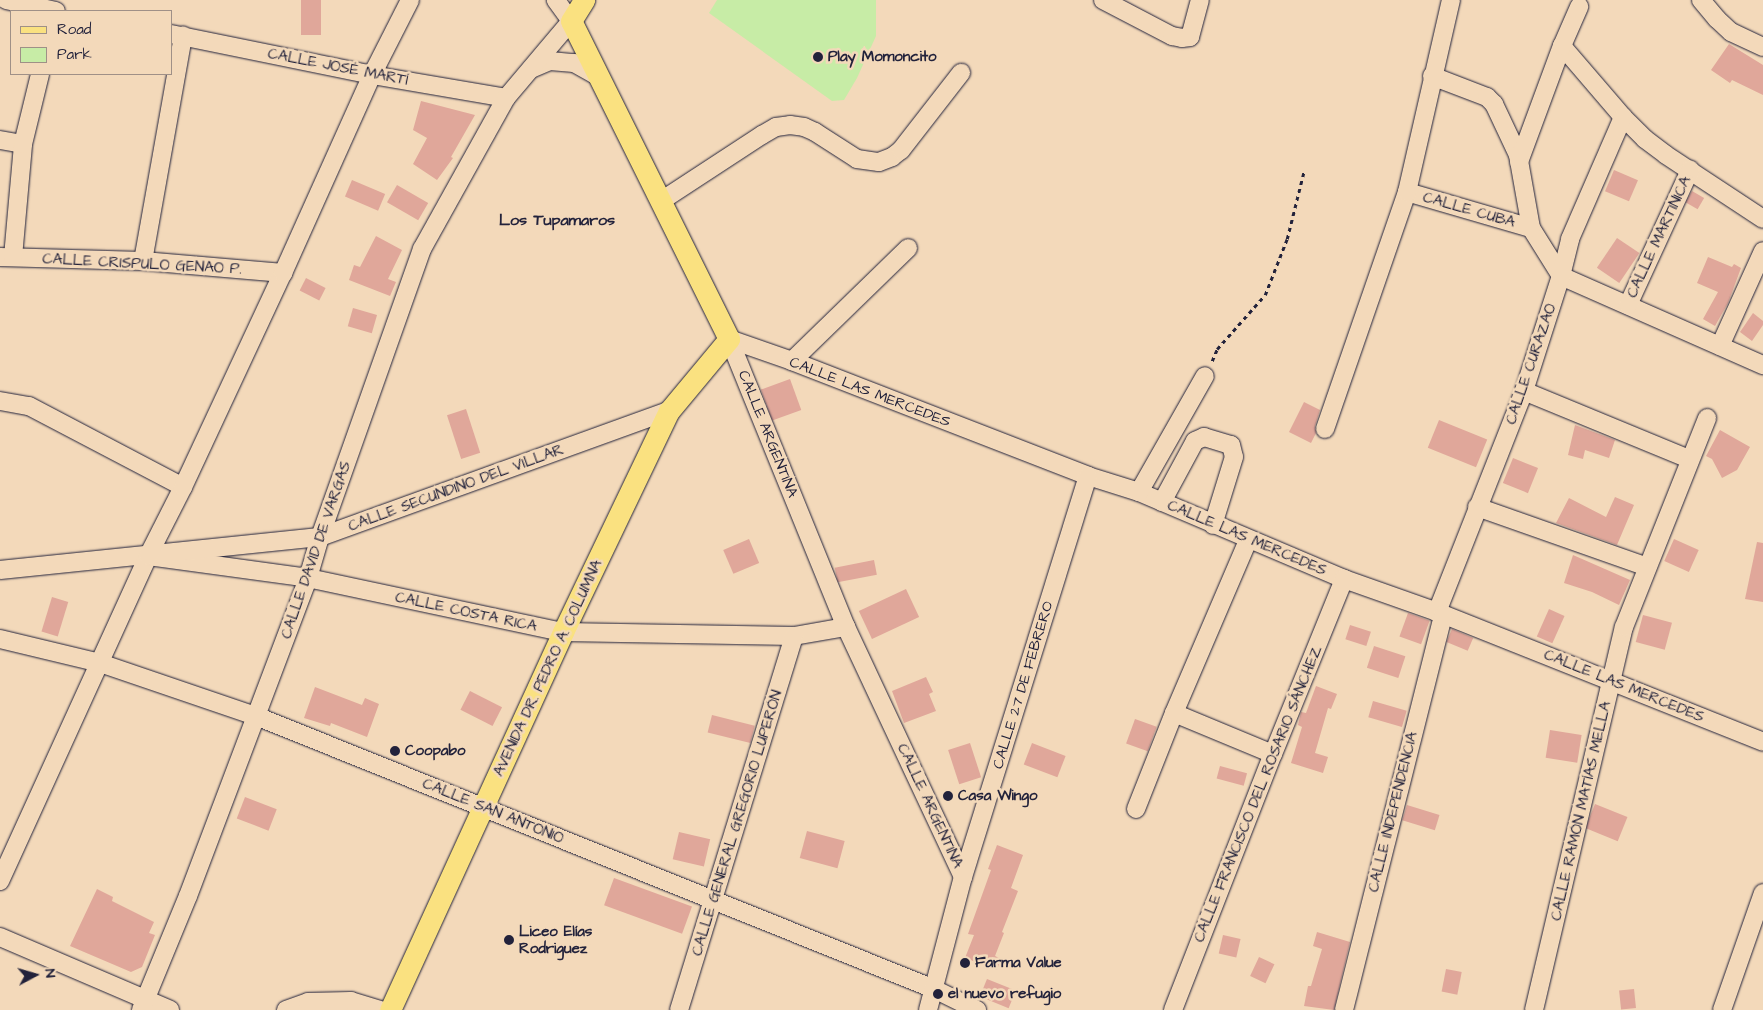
<!DOCTYPE html>
<html>
<head>
<meta charset="utf-8">
<style>
  body { margin:0 }
  #map { position:relative; width:1763px; height:1010px; overflow:hidden; background:#f3d9ba; font-family:"Architects Daughter",sans-serif }
  div>[style] { position:absolute }
  [style*='--x'] { left:calc(var(--x)*1px); top:calc(var(--y)*1px); width:calc(var(--w)*1px); rotate:calc(var(--a)*1deg) }
  .green>* { inset:0; background:#c7eca6 }
  .building>* { inset:0; background:#e0a79a; transform-origin:0 0 }
  .path>* { height:2.5px; margin-top:-1.25px; transform-origin:0; background:repeating-linear-gradient(90deg,#22223b 0 4px,transparent 0 8px) }
  .roads { filter:drop-shadow(0 0 1px #22223b) drop-shadow(0 0 1px #22223b) }
  .minor>* { height:18px; margin:-9px; padding:0 9px; transform-origin:9px; border-radius:9px; background:#f3d9ba }
  .major>* { height:21px; margin:-10.5px; padding:0 10.5px; transform-origin:10.5px; border-radius:10.5px; background:#fae180 }
  .dots>* { width:14px; height:14px; translate:-50% -50%; box-sizing:border-box; border:2px solid #f3d9ba; border-radius:50% }
  span { translate:-50% -50%; white-space:nowrap; text-align:center; line-height:1.15; -webkit-text-stroke:5px #f3d9ba; paint-order:stroke }
  .poi-label { font-size:15px; color:#22223b; font-weight:700 }
  .left { translate:0 -50%; text-align:left }
  .street-label { font-size:15px; color:#22223b }
  .neighbourhood-label { font-size:16px; color:#22223b; font-weight:700 }
  .legend { position:absolute; left:10px; top:10px; width:162px; height:65px; box-sizing:border-box; background:#f3d9ba; border:1px solid #9f9087; margin:0; padding:6px 9px; list-style:none; font-size:15px; color:#22223b }
  .legend li { display:flex; align-items:center; gap:10px; height:25px }
  .legend b { width:25px; border:1px solid #9f9087 }
  .north { position:absolute; left:10px; top:950px; width:50px; height:50px; -webkit-text-stroke:4px #f3d9ba; paint-order:stroke; rotate:84deg; font-size:14px; font-weight:700; line-height:20px; text-align:center; color:#22223b }
  .north::after { content:''; display:block; margin:auto; width:18px; height:22px; background:#22223b; clip-path:polygon(50% 0,100% 100%,50% 72%,0 100%) }
</style>
</head>
<body>
<div id="map">
  <div class="green">
    <i style="clip-path:polygon(717px 0,876px 0,876px 36px,857px 78px,844px 100px,832px 101px,709px 13px)"></i>
  </div>
  <div class="building">
    <i style="left:301px;top:0;width:20px;height:35px"></i>
    <i style="clip-path:polygon(1729px 44px,1763px 65px,1763px 95px,1732px 80px,1730px 83px,1711px 70px)"></i>
    <i style="clip-path:polygon(421px 101px,475px 115px,451px 157px,453px 158px,437px 180px,413px 164px,427px 138px,413px 130px)"></i>
    <i style="left:1614px;top:170px;width:26px;height:23px;rotate:23deg"></i>
    <i style="left:352px;top:180px;width:36px;height:18px;rotate:23deg"></i>
    <i style="left:397px;top:185px;width:36px;height:20px;rotate:30deg"></i>
    <i style="left:1692px;top:191px;width:14px;height:13px;rotate:30deg"></i>
    <i style="clip-path:polygon(376px 236px,402px 250px,388px 279px,396px 282px,390px 296px,349px 280px,354px 265px,360px 267px)"></i>
    <i style="left:1617px;top:238px;width:27px;height:36px;rotate:34deg"></i>
    <i style="clip-path:polygon(1708px 257px,1732px 267px,1734px 264px,1741px 268px,1728px 303px,1715px 326px,1703px 319px,1718px 292px,1697px 283px)"></i>
    <i style="left:306px;top:278px;width:22px;height:14px;rotate:27deg"></i>
    <i style="left:353px;top:308px;width:25px;height:19px;rotate:16deg"></i>
    <i style="clip-path:polygon(1753px 313px,1763px 321px,1763px 325px,1752px 341px,1740px 332px)"></i>
    <i style="left:790px;top:379px;width:33px;height:31px;rotate:70deg"></i>
    <i style="clip-path:polygon(1304px 402px,1320px 410px,1315px 426px,1316px 433px,1311px 443px,1289px 432px)"></i>
    <i style="left:466px;top:409px;width:46px;height:20px;rotate:72deg"></i>
    <i style="left:1439px;top:420px;width:52px;height:30px;rotate:22deg"></i>
    <i style="clip-path:polygon(1575px 425px,1615px 440px,1609px 458px,1585px 450px,1583px 459px,1568px 455px)"></i>
    <i style="clip-path:polygon(1720px 430px,1750px 447px,1737px 470px,1722px 478px,1712px 459px,1706px 456px)"></i>
    <i style="left:1513px;top:458px;width:27px;height:27px;rotate:22deg"></i>
    <i style="clip-path:polygon(1615px 497px,1634px 505px,1617px 545px,1556px 523px,1569px 498px,1606px 517px)"></i>
    <i style="left:749px;top:539px;width:26px;height:28px;rotate:67deg"></i>
    <i style="left:1674px;top:539px;width:27px;height:24px;rotate:24deg"></i>
    <i style="clip-path:polygon(1757px 542px,1763px 543px,1763px 602px,1745px 599px)"></i>
    <i style="clip-path:polygon(1573px 555px,1630px 580px,1619px 605px,1592px 592px,1564px 583px)"></i>
    <i style="left:874px;top:560px;width:15px;height:40px;rotate:79deg"></i>
    <i style="left:906px;top:589px;width:31px;height:52px;rotate:65deg"></i>
    <i style="left:52px;top:597px;width:17px;height:36px;rotate:17deg"></i>
    <i style="left:1549px;top:609px;width:17px;height:30px;rotate:24deg"></i>
    <i style="left:1408px;top:613px;width:23px;height:25px;rotate:20deg"></i>
    <i style="left:1643px;top:615px;width:30px;height:28px;rotate:15deg"></i>
    <i style="left:1350px;top:625px;width:22px;height:15px;rotate:18deg"></i>
    <i style="left:1452px;top:629px;width:23px;height:14px;rotate:23deg"></i>
    <i style="left:1374px;top:646px;width:33px;height:23px;rotate:18deg"></i>
    <i style="clip-path:polygon(926px 677px,933px 692px,929px 694px,936px 711px,904px 723px,892px 691px)"></i>
    <i style="clip-path:polygon(1316px 686px,1337px 694px,1331px 709px,1328px 708px,1315px 753px,1328px 757px,1323px 773px,1291px 763px,1302px 727px,1298px 725px,1301px 712px,1306px 713px)"></i>
    <i style="clip-path:polygon(315px 687px,362px 705px,365px 698px,379px 704px,367px 737px,331px 723px,330px 726px,304px 718px)"></i>
    <i style="left:470px;top:691px;width:36px;height:21px;rotate:27deg"></i>
    <i style="left:1373px;top:701px;width:35px;height:17px;rotate:16deg"></i>
    <i style="left:712px;top:715px;width:44px;height:18px;rotate:14deg"></i>
    <i style="left:1135px;top:719px;width:23px;height:26px;rotate:20deg"></i>
    <i style="left:1550px;top:730px;width:32px;height:28px;rotate:9deg"></i>
    <i style="left:970px;top:743px;width:36px;height:23px;rotate:72deg"></i>
    <i style="left:1032px;top:743px;width:36px;height:23px;rotate:21deg"></i>
    <i style="left:1220px;top:766px;width:28px;height:13px;rotate:15deg"></i>
    <i style="left:245px;top:797px;width:34px;height:23px;rotate:21deg"></i>
    <i style="left:1595px;top:804px;width:35px;height:26px;rotate:22deg"></i>
    <i style="left:1407px;top:805px;width:34px;height:16px;rotate:17deg"></i>
    <i style="left:807px;top:831px;width:39px;height:28px;rotate:15deg"></i>
    <i style="left:679px;top:832px;width:32px;height:28px;rotate:13deg"></i>
    <i style="clip-path:polygon(997px 845px,1023px 855px,1011px 888px,1018px 891px,1002px 932px,1004px 933px,995px 956px,1001px 959px,997px 970px,965px 958px,974px 935px,968px 934px,991px 870px,988px 869px)"></i>
    <i style="left:614px;top:878px;width:83px;height:29px;rotate:20deg"></i>
    <i style="clip-path:polygon(97px 889px,113px 897px,112px 901px,154px 922px,149px 933px,155px 935px,142px 967px,131px 972px,70px 946px)"></i>
    <i style="clip-path:polygon(1317px 932px,1350px 942px,1334px 1010px,1304px 1006px,1308px 986px,1311px 986px,1322px 949px,1313px 946px)"></i>
    <i style="left:1223px;top:935px;width:18px;height:19px;rotate:13deg"></i>
    <i style="left:1259px;top:957px;width:17px;height:21px;rotate:25deg"></i>
    <i style="left:1446px;top:969px;width:16px;height:23px;rotate:11deg"></i>
    <i style="left:987px;top:979px;width:31px;height:19px;rotate:22deg"></i>
    <i style="left:1634px;top:989px;width:19px;height:15px;rotate:84deg"></i>
  </div>
  <div class="path">
    <i style="--x:1212;--y:361;--w:13;--a:-67"></i>
    <i style="--x:1217;--y:349;--w:72;--a:-48.4"></i>
    <i style="--x:1265;--y:295;--w:60;--a:-68.6"></i>
    <i style="--x:1287;--y:239;--w:70;--a:-76"></i>
  </div>
  <div class="roads">
    <div class="minor">
      <i style="--x:6;--y:0;--w:51;--a:12.4"></i>
      <i style="--x:1103;--y:0;--w:78;--a:27.6"></i>
      <i style="--x:1172;--y:36;--w:10;--a:11"></i>
      <i style="--x:1182;--y:38;--w:8;--a:-7"></i>
      <i style="--x:1190;--y:37;--w:38;--a:-75"></i>
      <i style="--x:1701;--y:0;--w:25;--a:50"></i>
      <i style="--x:1717;--y:19;--w:19;--a:43"></i>
      <i style="--x:1731;--y:32;--w:35;--a:25"></i>
      <i style="--x:171;--y:34;--w:205;--a:11.5"></i>
      <i style="--x:372;--y:75;--w:136;--a:9.7"></i>
      <i style="--x:1562;--y:46;--w:94;--a:49.3"></i>
      <i style="--x:1623;--y:117;--w:31;--a:45"></i>
      <i style="--x:1645;--y:139;--w:26;--a:37"></i>
      <i style="--x:1666;--y:155;--w:116;--a:33.4"></i>
      <i style="--x:531;--y:69;--w:21;--a:-23"></i>
      <i style="--x:550;--y:61;--w:24;--a:5"></i>
      <i style="--x:574;--y:63;--w:29;--a:29"></i>
      <i style="--x:1432;--y:76;--w:59;--a:20.9"></i>
      <i style="--x:1487;--y:97;--w:10;--a:45"></i>
      <i style="--x:1494;--y:104;--w:56;--a:64.8"></i>
      <i style="--x:1518;--y:155;--w:74;--a:79.9"></i>
      <i style="--x:1531;--y:228;--w:57;--a:58"></i>
      <i style="--x:1561;--y:276;--w:221;--a:23.8"></i>
      <i style="--x:0;--y:140;--w:23;--a:10"></i>
      <i style="--x:1519;--y:162;--w:124;--a:-69.7"></i>
      <i style="--x:1562;--y:46;--w:43;--a:-66.4"></i>
      <i style="--x:1407;--y:192;--w:129;--a:16.2"></i>
      <i style="--x:661;--y:201;--w:121;--a:-33.2"></i>
      <i style="--x:762;--y:135;--w:16;--a:-30"></i>
      <i style="--x:776;--y:127;--w:14;--a:-8"></i>
      <i style="--x:790;--y:125;--w:14;--a:8"></i>
      <i style="--x:804;--y:127;--w:12;--a:24"></i>
      <i style="--x:815;--y:132;--w:50;--a:32.7"></i>
      <i style="--x:857;--y:159;--w:22;--a:8"></i>
      <i style="--x:879;--y:162;--w:14;--a:-21"></i>
      <i style="--x:892;--y:157;--w:11;--a:-38"></i>
      <i style="--x:901;--y:150;--w:98;--a:-52.1"></i>
      <i style="--x:0;--y:257;--w:143;--a:1.6"></i>
      <i style="--x:143;--y:261;--w:141;--a:4.9"></i>
      <i style="--x:13;--y:257;--w:113;--a:-84.9"></i>
      <i style="--x:23;--y:144;--w:72;--a:-76.3"></i>
      <i style="--x:143;--y:261;--w:229;--a:-79.9"></i>
      <i style="--x:1628;--y:305;--w:149;--a:-65.3"></i>
      <i style="--x:729;--y:339;--w:67;--a:19.2"></i>
      <i style="--x:792;--y:361;--w:318;--a:21.2"></i>
      <i style="--x:1088;--y:476;--w:53;--a:17.4"></i>
      <i style="--x:1139;--y:492;--w:223;--a:23"></i>
      <i style="--x:1344;--y:579;--w:99;--a:19.5"></i>
      <i style="--x:1437;--y:612;--w:351;--a:21.7"></i>
      <i style="--x:729;--y:339;--w:311;--a:67.9"></i>
      <i style="--x:846;--y:627;--w:276;--a:64.9"></i>
      <i style="--x:1720;--y:346;--w:104;--a:-65.6"></i>
      <i style="--x:792;--y:361;--w:162;--a:-44.2"></i>
      <i style="--x:1524;--y:391;--w:178;--a:22.4"></i>
      <i style="--x:0;--y:401;--w:29;--a:10"></i>
      <i style="--x:29;--y:406;--w:174;--a:27.7"></i>
      <i style="--x:1325;--y:429;--w:251;--a:-70.9"></i>
      <i style="--x:1407;--y:192;--w:197;--a:-77.1"></i>
      <i style="--x:1139;--y:492;--w:133;--a:-60.4"></i>
      <i style="--x:1162;--y:502;--w:69;--a:-61.6"></i>
      <i style="--x:1195;--y:441;--w:10;--a:-24"></i>
      <i style="--x:1204;--y:437;--w:28;--a:17"></i>
      <i style="--x:1231;--y:445;--w:12;--a:76"></i>
      <i style="--x:1234;--y:457;--w:71;--a:107.2"></i>
      <i style="--x:1477;--y:507;--w:180;--a:19.4"></i>
      <i style="--x:148;--y:556;--w:162;--a:7.8"></i>
      <i style="--x:308;--y:578;--w:261;--a:12"></i>
      <i style="--x:563;--y:632;--w:231;--a:1"></i>
      <i style="--x:794;--y:636;--w:53;--a:-9.8"></i>
      <i style="--x:0;--y:570;--w:322;--a:-5.9"></i>
      <i style="--x:320;--y:537;--w:371;--a:-19.9"></i>
      <i style="--x:1437;--y:612;--w:238;--a:-68.5"></i>
      <i style="--x:1524;--y:391;--w:121;--a:-72.2"></i>
      <i style="--x:1561;--y:276;--w:38;--a:-76"></i>
      <i style="--x:1570;--y:239;--w:133;--a:-66.5"></i>
      <i style="--x:0;--y:639;--w:103;--a:13.5"></i>
      <i style="--x:100;--y:663;--w:165;--a:18.8"></i>
      <i style="--x:256;--y:716;--w:731;--a:21.93"></i>
      <i style="--x:934;--y:989;--w:48;--a:26"></i>
      <i style="--x:1174;--y:713;--w:107;--a:22.5"></i>
      <i style="--x:1136;--y:809;--w:103;--a:-68.4"></i>
      <i style="--x:1174;--y:713;--w:188;--a:-66.8"></i>
      <i style="--x:0;--y:881;--w:357;--a:-65.5"></i>
      <i style="--x:148;--y:556;--w:77;--a:-63.1"></i>
      <i style="--x:183;--y:487;--w:236;--a:-65"></i>
      <i style="--x:283;--y:273;--w:217;--a:-65.8"></i>
      <i style="--x:372;--y:75;--w:84;--a:-63.1"></i>
      <i style="--x:0;--y:937;--w:185;--a:23.2"></i>
      <i style="--x:141;--y:1010;--w:123;--a:-67.6"></i>
      <i style="--x:188;--y:896;--w:340;--a:-69.3"></i>
      <i style="--x:308;--y:578;--w:43;--a:-73.7"></i>
      <i style="--x:320;--y:537;--w:306;--a:-70.5"></i>
      <i style="--x:422;--y:249;--w:173;--a:-60.9"></i>
      <i style="--x:506;--y:98;--w:101;--a:-49.8"></i>
      <i style="--x:571;--y:21;--w:26;--a:-126"></i>
      <i style="--x:286;--y:1010;--w:23;--a:-20"></i>
      <i style="--x:308;--y:1002;--w:43;--a:-1.3"></i>
      <i style="--x:351;--y:1001;--w:30;--a:17"></i>
      <i style="--x:679;--y:1010;--w:391;--a:-72.9"></i>
      <i style="--x:928;--y:1010;--w:138;--a:-75.3"></i>
      <i style="--x:963;--y:877;--w:420;--a:-72.7"></i>
      <i style="--x:1173;--y:1010;--w:275;--a:-68.7"></i>
      <i style="--x:1273;--y:754;--w:189;--a:-67.9"></i>
      <i style="--x:1344;--y:1010;--w:407;--a:-75.9"></i>
      <i style="--x:1534;--y:1010;--w:393;--a:-76.8"></i>
      <i style="--x:1624;--y:627;--w:225;--a:-68.3"></i>
      <i style="--x:1722;--y:1010;--w:124;--a:-70.7"></i>
    </div>
    <div class="major">
      <i style="--x:390;--y:1010;--w:416;--a:-65.4"></i>
      <i style="--x:563;--y:632;--w:245;--a:-64.4"></i>
      <i style="--x:669;--y:411;--w:94;--a:-50.2"></i>
      <i style="--x:729;--y:339;--w:355;--a:-116.4"></i>
      <i style="--x:571;--y:21;--w:25;--a:-58"></i>
    </div>
  </div>
  <div class="dots">
    <i style="left:818px;top:57px;background:#22223b"></i>
    <i style="left:395px;top:751px;background:#22223b"></i>
    <i style="left:948px;top:796px;background:#22223b"></i>
    <i style="left:509px;top:940px;background:#22223b"></i>
    <i style="left:965px;top:963px;background:#22223b"></i>
    <i style="left:938px;top:994px;background:#22223b"></i>
  </div>
  <div class="poi-label">
    <span class="left" style="left:828px;top:57px">Play Momoncito</span>
    <span class="left" style="left:405px;top:751px">Coopabo</span>
    <span class="left" style="left:958px;top:796px">Casa Wingo</span>
    <span class="left" style="left:519px;top:940px">Liceo Elías<br>Rodriguez</span>
    <span class="left" style="left:975px;top:963px">Farma Value</span>
    <span class="left" style="left:948px;top:994px">el nuevo refugio</span>
  </div>
  <div class="street-label">
    <span style="left:338px;top:67px;rotate:11deg">CALLE JOSÉ MARTÍ</span>
    <span style="left:1469px;top:210px;rotate:16deg">CALLE CUBA</span>
    <span style="left:1659px;top:237px;rotate:-65deg">CALLE MARTINICA</span>
    <span style="left:142px;top:264px;rotate:3deg">CALLE CRISPULO GENAO P.</span>
    <span style="left:1531px;top:364px;rotate:-71deg">CALLE CURAZAO</span>
    <span style="left:870px;top:392px;rotate:21deg">CALLE LAS MERCEDES</span>
    <span style="left:768px;top:434px;rotate:68deg">CALLE ARGENTINA</span>
    <span style="left:456px;top:488px;rotate:-20deg">CALLE SECUNDINO DEL VILLAR</span>
    <span style="left:1247px;top:538px;rotate:23deg">CALLE LAS MERCEDES</span>
    <span style="left:316px;top:550px;rotate:-71deg">CALLE DAVID DE VARGAS</span>
    <span style="left:466px;top:612px;rotate:12deg">CALLE COSTA RICA</span>
    <span style="left:548px;top:668px;rotate:-65deg">AVENIDA DR. PEDRO A. COLUMNA</span>
    <span style="left:1023px;top:685px;rotate:-73deg">CALLE 27 DE FEBRERO</span>
    <span style="left:1624px;top:686px;rotate:22deg">CALLE LAS MERCEDES</span>
    <span style="left:1258px;top:794px;rotate:-68deg">CALLE FRANCISCO DEL ROSARIO SÁNCHEZ</span>
    <span style="left:930px;top:806px;rotate:65deg">CALLE ARGENTINA</span>
    <span style="left:493px;top:811px;rotate:22deg">CALLE SAN ANTONIO</span>
    <span style="left:1581px;top:811px;rotate:-77deg">CALLE RAMÓN MATÍAS MELLA</span>
    <span style="left:1393px;top:812px;rotate:-76deg">CALLE INDEPENDENCIA</span>
    <span style="left:737px;top:823px;rotate:-73deg">CALLE GENERAL GREGORIO LUPERÓN</span>
  </div>
  <div class="neighbourhood-label">
    <span style="left:557px;top:220px">Los Tupamaros</span>
  </div>
  <ul class="legend">
  <li><b style="height:6px;background:#fae180"></b>Road</li>
  <li><b style="height:14px;background:#c7eca6"></b>Park</li>
  </ul>
  <div class="north">N</div>
</div>
</body>
</html>
